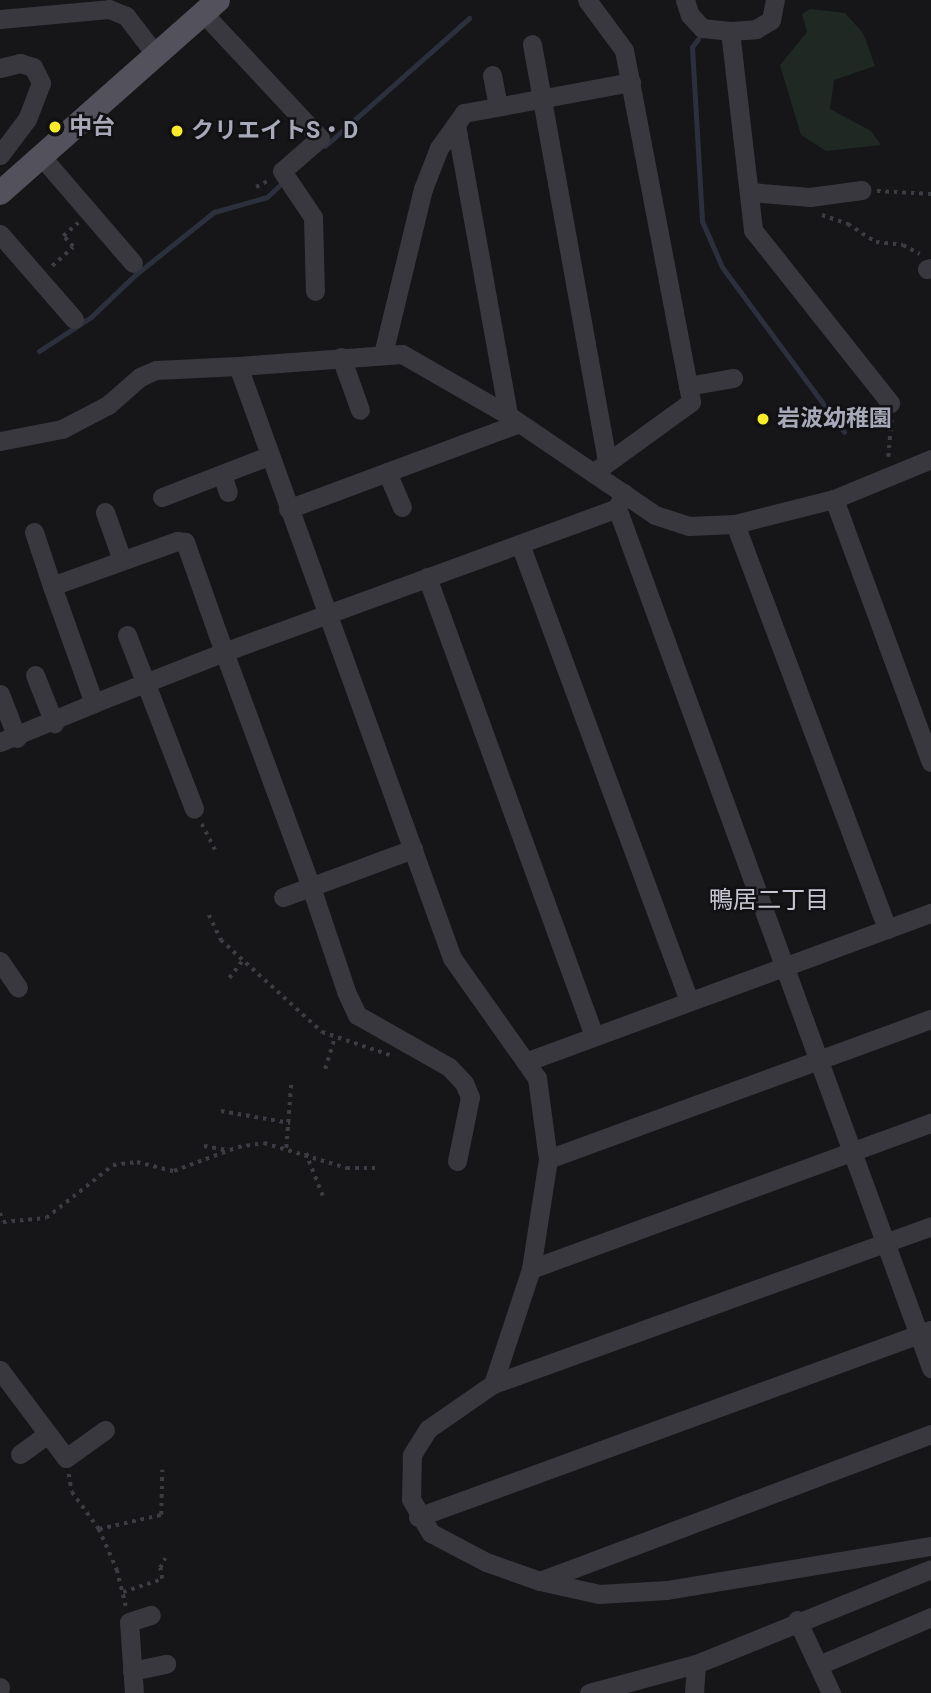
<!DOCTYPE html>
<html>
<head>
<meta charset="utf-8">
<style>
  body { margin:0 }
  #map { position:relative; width:931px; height:1693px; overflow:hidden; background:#161618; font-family:Roboto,"Noto Sans JP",sans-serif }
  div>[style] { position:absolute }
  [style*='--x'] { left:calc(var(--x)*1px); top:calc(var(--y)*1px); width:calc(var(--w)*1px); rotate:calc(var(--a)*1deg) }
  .green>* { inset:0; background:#1f2823 }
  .stream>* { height:5px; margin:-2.5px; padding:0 2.5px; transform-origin:2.5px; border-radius:2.5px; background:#2b303c }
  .path>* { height:3.5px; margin-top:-1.75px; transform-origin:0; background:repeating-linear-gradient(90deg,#3c3c44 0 3.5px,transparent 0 8.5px) }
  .minor>* { height:19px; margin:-9.5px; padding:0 9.5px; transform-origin:9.5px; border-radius:9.5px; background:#39383f }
  .major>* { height:24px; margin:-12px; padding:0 12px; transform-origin:12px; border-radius:12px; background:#53525c }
  .dots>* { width:19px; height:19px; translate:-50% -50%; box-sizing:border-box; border:4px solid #111113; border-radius:50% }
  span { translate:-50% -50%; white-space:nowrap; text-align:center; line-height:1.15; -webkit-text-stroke:5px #111113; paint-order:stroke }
  .poi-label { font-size:23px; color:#a7a8b8; font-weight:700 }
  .left { translate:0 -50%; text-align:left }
  .neighbourhood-label { font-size:24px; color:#c8c8d4 }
</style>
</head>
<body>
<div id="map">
  <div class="green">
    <i style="clip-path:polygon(810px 9px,845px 13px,863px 33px,875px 66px,834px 80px,830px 109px,871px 131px,881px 145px,826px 151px,801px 135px,780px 65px,807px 32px,802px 14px)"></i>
  </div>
  <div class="stream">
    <i style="--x:698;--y:39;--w:10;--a:127"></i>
    <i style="--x:692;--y:47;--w:174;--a:86.7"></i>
    <i style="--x:702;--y:221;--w:50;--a:66.5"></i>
    <i style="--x:722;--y:267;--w:205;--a:53.5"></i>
    <i style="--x:325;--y:146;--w:193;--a:-41.6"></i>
    <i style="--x:39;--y:351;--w:62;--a:-33.2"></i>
    <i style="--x:91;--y:317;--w:61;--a:-43.7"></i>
    <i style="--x:135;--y:275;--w:101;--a:-38.6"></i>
    <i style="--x:214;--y:212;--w:55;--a:-15.8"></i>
    <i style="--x:267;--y:197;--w:22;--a:-43"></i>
  </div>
  <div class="path">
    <i style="--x:256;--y:187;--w:15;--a:-28"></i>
    <i style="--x:877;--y:191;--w:54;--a:3.2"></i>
    <i style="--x:822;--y:215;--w:28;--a:19"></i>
    <i style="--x:848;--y:224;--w:33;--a:33"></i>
    <i style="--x:876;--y:242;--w:27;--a:6"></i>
    <i style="--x:903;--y:245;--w:19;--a:28"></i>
    <i style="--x:52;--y:266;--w:28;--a:-42"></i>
    <i style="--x:73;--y:247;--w:15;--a:-132"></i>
    <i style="--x:63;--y:236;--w:20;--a:-41"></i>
    <i style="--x:888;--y:457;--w:38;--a:-85"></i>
    <i style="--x:202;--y:824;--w:33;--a:63"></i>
    <i style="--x:209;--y:915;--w:28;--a:64"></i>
    <i style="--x:221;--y:940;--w:137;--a:42.3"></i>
    <i style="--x:322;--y:1032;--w:72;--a:18.7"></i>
    <i style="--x:229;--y:978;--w:23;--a:-52"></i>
    <i style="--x:325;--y:1069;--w:34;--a:-73"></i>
    <i style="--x:221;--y:1111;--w:70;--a:9.9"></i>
    <i style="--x:204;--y:1146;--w:22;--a:10"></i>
    <i style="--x:286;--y:1148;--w:63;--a:-85.5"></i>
    <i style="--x:306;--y:1153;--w:46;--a:68.4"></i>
    <i style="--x:0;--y:1213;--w:9;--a:72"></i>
    <i style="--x:3;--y:1222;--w:43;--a:-5.3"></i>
    <i style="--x:46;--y:1218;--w:85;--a:-38.3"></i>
    <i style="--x:113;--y:1165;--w:24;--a:-7"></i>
    <i style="--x:137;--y:1162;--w:38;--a:14"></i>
    <i style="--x:174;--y:1171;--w:68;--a:-20.6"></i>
    <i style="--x:238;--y:1147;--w:26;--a:-9"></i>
    <i style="--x:264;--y:1143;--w:87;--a:16.8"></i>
    <i style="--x:347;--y:1168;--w:28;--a:0"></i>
    <i style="--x:69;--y:1474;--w:18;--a:81"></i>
    <i style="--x:72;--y:1492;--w:46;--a:53.9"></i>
    <i style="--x:99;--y:1529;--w:45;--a:66.3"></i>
    <i style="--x:117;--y:1570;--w:37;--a:76"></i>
    <i style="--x:99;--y:1529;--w:64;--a:-12.7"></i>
    <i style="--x:161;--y:1515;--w:45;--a:-88.7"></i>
    <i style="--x:123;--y:1592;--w:41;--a:-18.4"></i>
    <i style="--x:162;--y:1579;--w:11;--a:-100"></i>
    <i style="--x:160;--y:1568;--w:11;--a:-63"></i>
  </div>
  <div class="minor">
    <i style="--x:587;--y:0;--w:62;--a:53.5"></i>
    <i style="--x:624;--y:50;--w:358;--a:79.2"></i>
    <i style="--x:691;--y:402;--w:121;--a:144.1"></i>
    <i style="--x:685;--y:0;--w:16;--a:72"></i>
    <i style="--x:690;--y:15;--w:18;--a:47"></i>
    <i style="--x:702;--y:28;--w:28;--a:6"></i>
    <i style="--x:730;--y:31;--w:26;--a:-4"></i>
    <i style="--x:756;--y:29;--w:17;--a:-31"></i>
    <i style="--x:771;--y:20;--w:20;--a:-79"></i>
    <i style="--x:205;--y:15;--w:168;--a:46.9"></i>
    <i style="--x:320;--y:138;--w:50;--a:139"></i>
    <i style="--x:282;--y:171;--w:55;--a:56"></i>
    <i style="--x:313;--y:217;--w:74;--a:88.5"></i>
    <i style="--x:0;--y:19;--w:109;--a:-5.2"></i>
    <i style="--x:109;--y:9;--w:18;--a:22"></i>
    <i style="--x:126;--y:16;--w:49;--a:52.4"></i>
    <i style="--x:730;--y:31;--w:200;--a:83.4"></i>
    <i style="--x:753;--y:230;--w:221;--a:51.6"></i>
    <i style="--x:532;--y:44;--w:424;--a:79.8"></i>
    <i style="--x:0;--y:68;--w:21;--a:-14"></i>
    <i style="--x:20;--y:63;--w:14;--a:17"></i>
    <i style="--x:33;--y:67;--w:18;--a:63"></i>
    <i style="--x:41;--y:83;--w:39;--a:111"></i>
    <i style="--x:27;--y:119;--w:45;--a:126.9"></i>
    <i style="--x:492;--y:75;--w:32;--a:79"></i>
    <i style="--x:456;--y:125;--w:295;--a:79.8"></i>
    <i style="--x:41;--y:156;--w:141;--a:49.3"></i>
    <i style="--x:750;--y:192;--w:60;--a:4.8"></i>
    <i style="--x:810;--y:197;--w:52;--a:-7.7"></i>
    <i style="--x:0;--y:234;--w:113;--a:49"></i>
    <i style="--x:927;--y:269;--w:4;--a:-14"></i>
    <i style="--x:383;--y:354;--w:170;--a:-76.4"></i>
    <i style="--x:423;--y:189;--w:44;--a:-68.7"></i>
    <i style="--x:439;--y:148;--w:43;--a:-54.5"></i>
    <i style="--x:464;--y:113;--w:170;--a:-10.5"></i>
    <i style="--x:341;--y:357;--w:56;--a:70.3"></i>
    <i style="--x:238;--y:366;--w:164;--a:-4.2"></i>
    <i style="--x:402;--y:354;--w:122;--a:29.9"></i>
    <i style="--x:508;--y:415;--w:178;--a:34.2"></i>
    <i style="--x:655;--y:515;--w:36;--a:18"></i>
    <i style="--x:689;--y:526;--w:46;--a:-2.5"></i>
    <i style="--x:735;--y:524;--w:102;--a:-14.2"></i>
    <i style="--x:834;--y:499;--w:105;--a:-22.4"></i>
    <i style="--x:688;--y:386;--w:46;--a:-10.1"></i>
    <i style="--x:0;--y:441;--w:63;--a:-11"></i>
    <i style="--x:62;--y:429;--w:52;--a:-27.6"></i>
    <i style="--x:108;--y:405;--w:43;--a:-41.2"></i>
    <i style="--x:140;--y:377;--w:17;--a:-24"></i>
    <i style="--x:156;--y:370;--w:82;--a:-2.8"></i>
    <i style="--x:238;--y:366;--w:629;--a:70.13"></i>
    <i style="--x:452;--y:958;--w:147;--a:54.7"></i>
    <i style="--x:537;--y:1078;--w:82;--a:82.3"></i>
    <i style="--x:548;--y:1159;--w:111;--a:98.8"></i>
    <i style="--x:531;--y:1269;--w:121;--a:108.3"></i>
    <i style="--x:493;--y:1384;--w:79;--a:145.3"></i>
    <i style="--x:428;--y:1429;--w:31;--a:122"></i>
    <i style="--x:412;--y:1455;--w:44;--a:91.3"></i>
    <i style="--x:411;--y:1499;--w:39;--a:60"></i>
    <i style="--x:431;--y:1533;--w:62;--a:27.8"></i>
    <i style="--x:486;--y:1562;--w:57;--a:19.4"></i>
    <i style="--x:540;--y:1581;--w:60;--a:12.4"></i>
    <i style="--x:599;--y:1594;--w:68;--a:-3.4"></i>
    <i style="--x:667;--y:1590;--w:268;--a:-9.5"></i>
    <i style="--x:387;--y:472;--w:38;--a:67"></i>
    <i style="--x:222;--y:474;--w:19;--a:72"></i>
    <i style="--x:624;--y:493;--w:17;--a:115"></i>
    <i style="--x:617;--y:508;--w:916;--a:69.94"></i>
    <i style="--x:162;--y:497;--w:114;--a:-21.1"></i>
    <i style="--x:834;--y:499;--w:280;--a:69.8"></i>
    <i style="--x:288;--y:509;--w:243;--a:-20.4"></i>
    <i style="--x:105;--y:512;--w:51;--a:70.5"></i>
    <i style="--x:735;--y:524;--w:433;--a:69.4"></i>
    <i style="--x:34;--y:532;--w:57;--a:71.6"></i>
    <i style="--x:520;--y:544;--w:487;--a:69.7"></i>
    <i style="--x:427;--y:577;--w:488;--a:70"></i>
    <i style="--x:127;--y:635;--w:186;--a:68.9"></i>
    <i style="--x:35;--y:675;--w:52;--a:68.4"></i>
    <i style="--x:0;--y:694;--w:47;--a:68.9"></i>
    <i style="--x:0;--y:742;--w:102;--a:-22.5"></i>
    <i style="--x:283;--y:897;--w:139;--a:-20.3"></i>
    <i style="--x:0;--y:961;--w:32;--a:56"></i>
    <i style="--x:528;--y:1061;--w:429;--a:-20.2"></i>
    <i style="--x:548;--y:1159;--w:408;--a:-20.1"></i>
    <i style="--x:457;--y:1161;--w:65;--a:-78.5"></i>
    <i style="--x:470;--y:1097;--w:15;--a:-113"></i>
    <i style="--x:464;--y:1083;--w:22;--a:-133"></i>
    <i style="--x:449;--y:1067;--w:106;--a:-150.5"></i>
    <i style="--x:357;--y:1015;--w:26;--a:-115"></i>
    <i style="--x:346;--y:991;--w:110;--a:-108.6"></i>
    <i style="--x:311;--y:887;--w:251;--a:-110.3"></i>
    <i style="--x:224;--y:652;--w:117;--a:-109.5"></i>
    <i style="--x:185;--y:542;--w:8;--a:-173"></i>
    <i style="--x:177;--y:541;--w:133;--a:160.2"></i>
    <i style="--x:52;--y:586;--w:124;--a:70.3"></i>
    <i style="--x:94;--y:703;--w:140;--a:-21.4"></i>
    <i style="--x:224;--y:652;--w:419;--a:-20.1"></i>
    <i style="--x:531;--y:1269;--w:426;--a:-20.1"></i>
    <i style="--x:0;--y:1370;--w:110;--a:53.1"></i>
    <i style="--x:66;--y:1458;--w:48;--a:-35.7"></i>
    <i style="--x:493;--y:1384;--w:466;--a:-19.8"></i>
    <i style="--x:20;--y:1454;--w:34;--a:-36"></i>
    <i style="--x:418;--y:1517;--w:545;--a:-20.06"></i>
    <i style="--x:540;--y:1581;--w:418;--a:-20.6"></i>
    <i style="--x:797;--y:1620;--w:81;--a:65"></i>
    <i style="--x:819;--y:1665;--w:122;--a:-23.2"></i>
    <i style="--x:132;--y:1671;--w:35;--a:-12"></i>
    <i style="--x:0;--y:1687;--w:1;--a:90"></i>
    <i style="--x:134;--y:1693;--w:71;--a:-94"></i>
    <i style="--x:129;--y:1622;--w:23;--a:-18"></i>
    <i style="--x:589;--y:1693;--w:111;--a:-15.2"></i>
    <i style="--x:696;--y:1664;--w:253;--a:-22"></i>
    <i style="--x:694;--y:1693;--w:29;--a:-86"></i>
  </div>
  <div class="major">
    <i style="--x:0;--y:193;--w:291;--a:-41.5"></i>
  </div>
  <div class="dots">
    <i style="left:55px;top:127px;background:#fbec2a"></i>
    <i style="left:177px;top:131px;background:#fbec2a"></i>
    <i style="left:763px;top:419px;background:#fbec2a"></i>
  </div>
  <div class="poi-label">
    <span class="left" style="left:69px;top:127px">中台</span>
    <span class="left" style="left:191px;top:131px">クリエイトS・D</span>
    <span class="left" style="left:777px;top:419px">岩波幼稚園</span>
  </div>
  <div class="neighbourhood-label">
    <span style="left:769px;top:901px">鴨居二丁目</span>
  </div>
</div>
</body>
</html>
